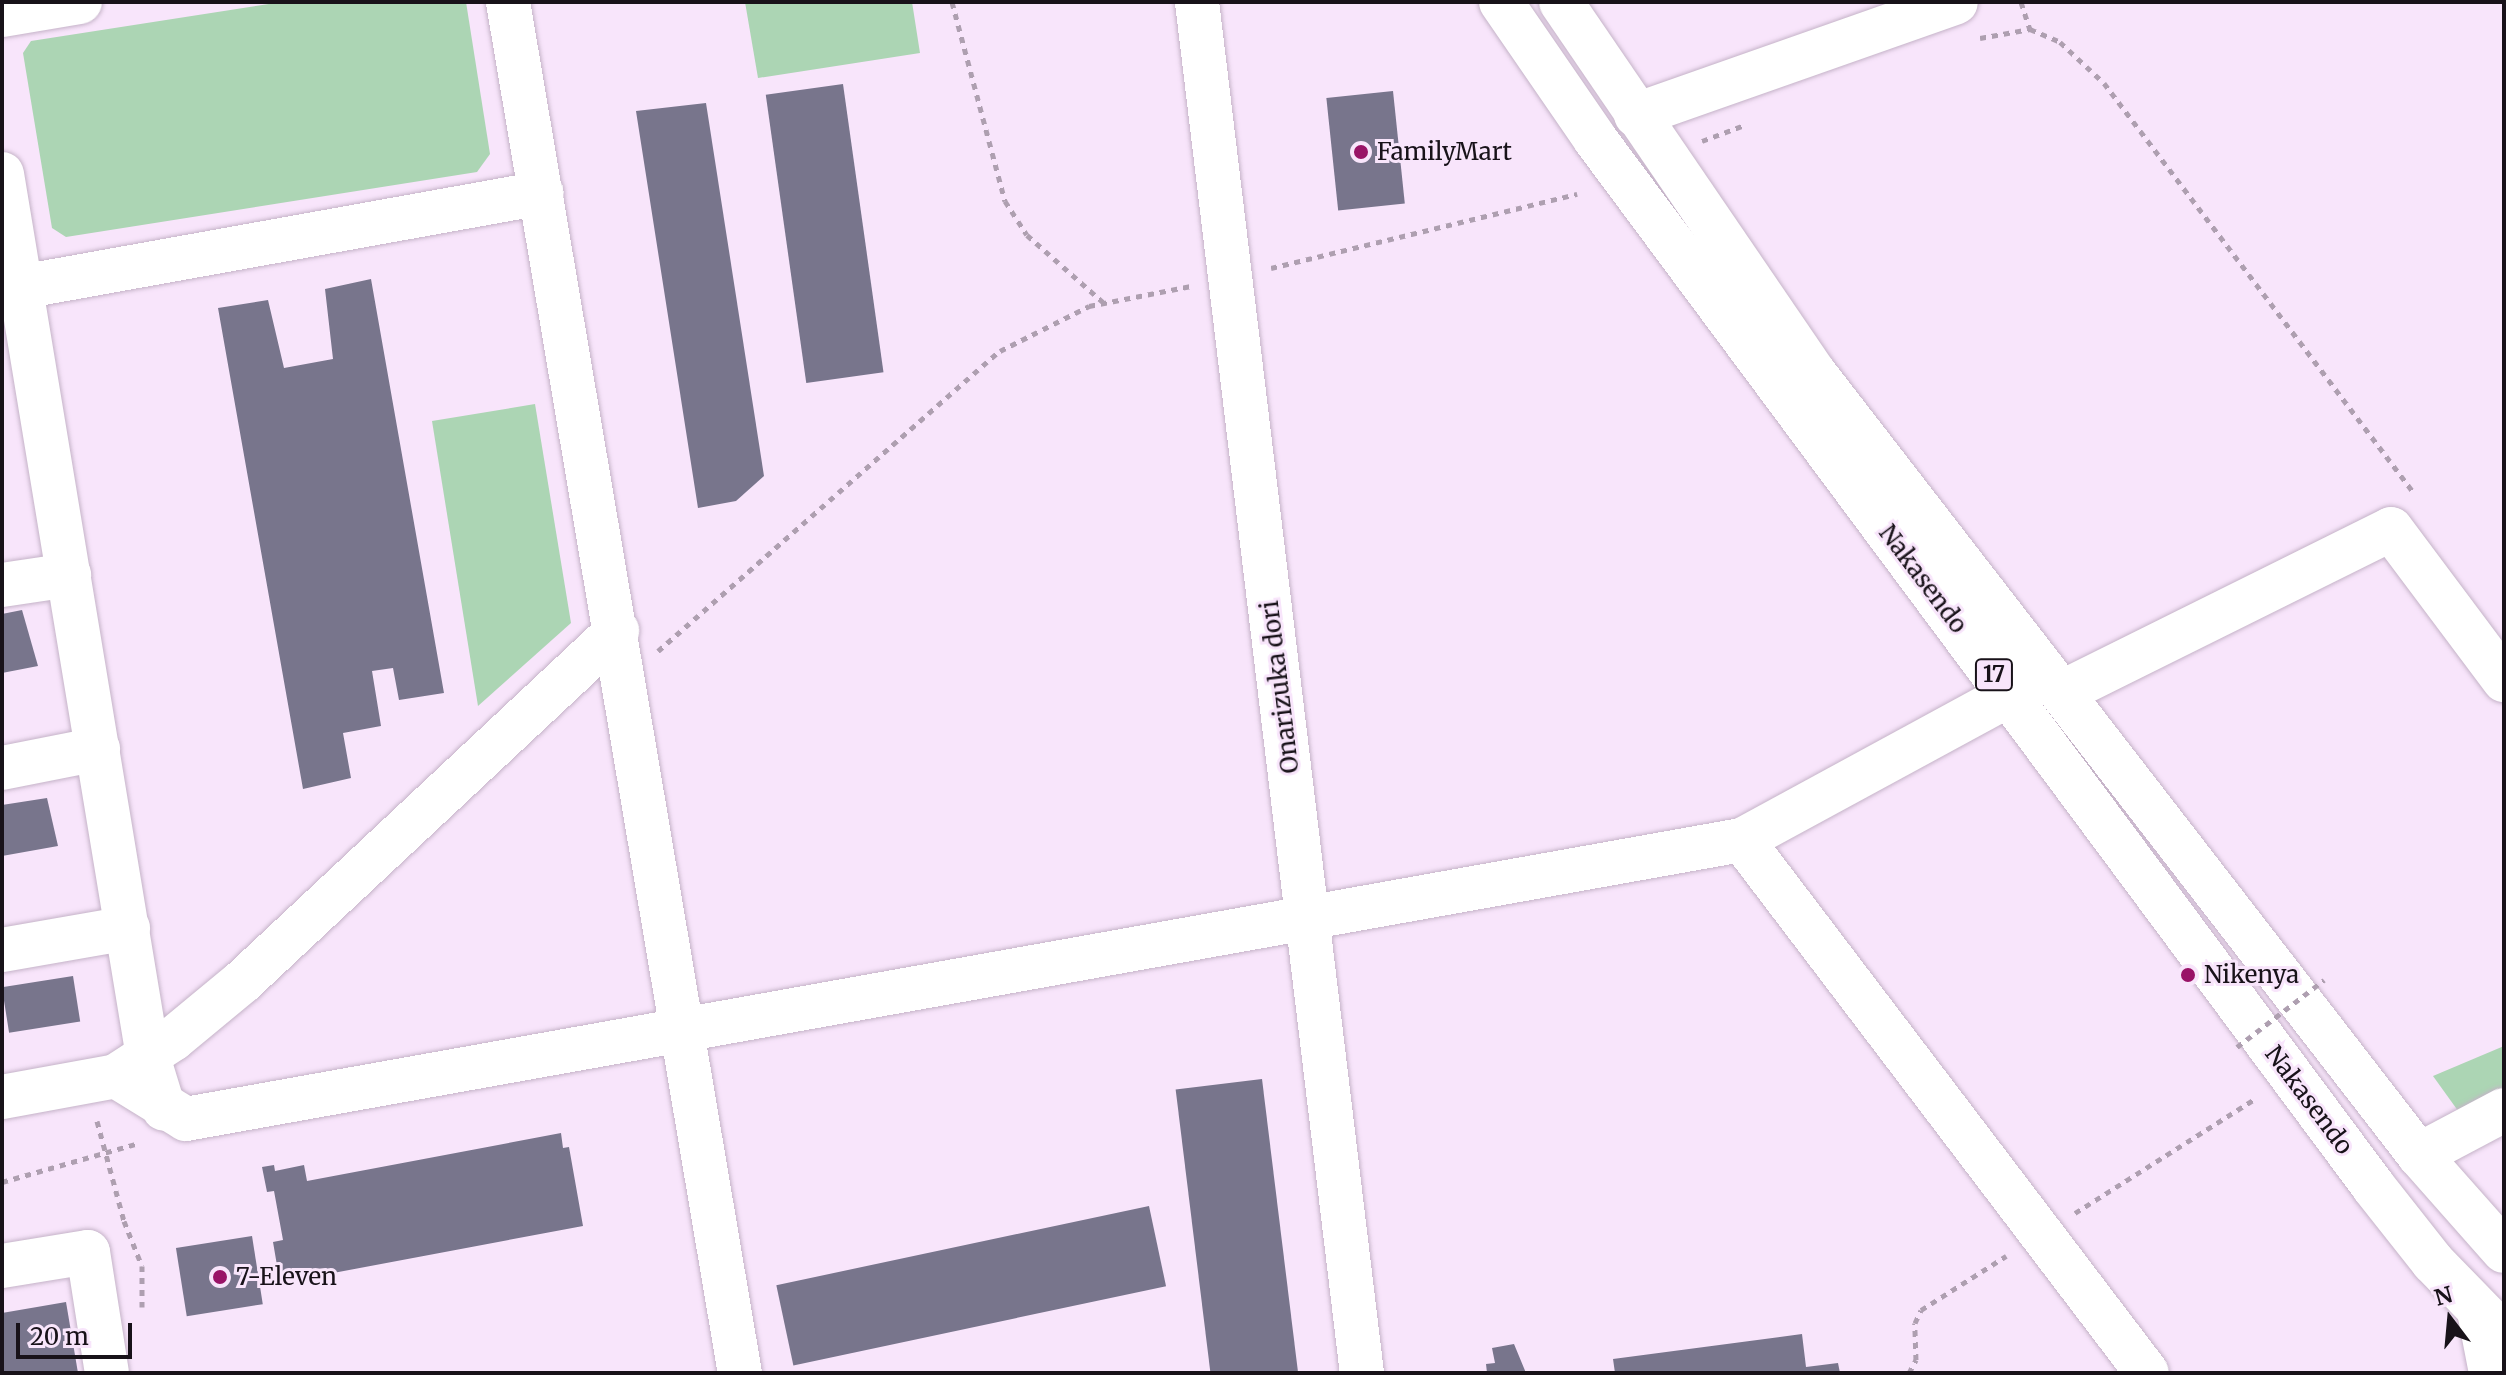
<!DOCTYPE html>
<html>
<head>
<meta charset="utf-8">
<style>
  body { margin:0 }
  #map { position:relative; width:2506px; height:1375px; overflow:hidden; background:#f8e5fb; font-family:Merriweather,serif }
  div>[style] { position:absolute }
  [style*='--x'] { left:calc(var(--x)*1px); top:calc(var(--y)*1px); width:calc(var(--w)*1px); rotate:calc(var(--a)*1deg) }
  .green>* { inset:0; background:#acd5b4 }
  .building>* { inset:0; background:#78758c; transform-origin:0 0 }
  .path>* { height:5px; margin-top:-2.5px; transform-origin:0; background:repeating-linear-gradient(90deg,#ae9fb0 0 6px,transparent 0 12px) }
  .roads { filter:drop-shadow(0 0 2px #c5b3c8) drop-shadow(0 0 2px #c5b3c8) }
  .minor>* { height:44px; margin:-22px; padding:0 22px; transform-origin:22px; border-radius:22px; background:#fff }
  .highway>* { height:44px; margin:-22px; padding:0 22px; transform-origin:22px; border-radius:22px; background:#fff }
  .path-bridge>* { height:5px; margin-top:-2.5px; transform-origin:0; background:repeating-linear-gradient(90deg,#ae9fb0 0 6px,transparent 0 12px) }
  .dots>* { width:22px; height:22px; translate:-50% -50%; box-sizing:border-box; border:4px solid #f8e5fb; border-radius:50% }
  span { translate:-50% -50%; white-space:nowrap; text-align:center; line-height:1.15; -webkit-text-stroke:6px #f8e5fb; paint-order:stroke }
  .shield-label span { padding:2px 6px; background:#f8e5fb; border:2px solid; border-radius:6px; -webkit-text-stroke-width:0 }
  .shield-label { font-size:22px; color:#181219; font-weight:700 }
  .poi-label { font-size:24px; color:#181219 }
  .left { translate:0 -50%; text-align:left }
  .street-label { font-size:24px; color:#181219 }
  .frame { position:absolute; inset:0; border:4px solid #181219; pointer-events:none }
  .north { position:absolute; left:2410px; top:1279px; width:80px; height:80px; -webkit-text-stroke:6px #f8e5fb; paint-order:stroke; rotate:344deg; font-size:22px; font-weight:700; line-height:32px; text-align:center; color:#181219 }
  .north::after { content:''; display:block; margin:auto; width:28px; height:36px; background:#181219; clip-path:polygon(50% 0,100% 100%,50% 72%,0 100%) }
  .scale { position:absolute; left:16px; top:1323px; width:116px; height:36px; box-sizing:border-box; border:4px solid #181219; border-top:0; padding-left:10px; font-size:24px; line-height:28px; white-space:nowrap; color:#181219; -webkit-text-stroke:6px #f8e5fb; paint-order:stroke }
</style>
</head>
<body>
<div id="map">
  <div class="green">
    <i style="clip-path:polygon(282px 2px,466px 2px,490px 154px,477px 172px,66px 237px,52px 228px,23px 53px,31px 41px)"></i>
    <i style="clip-path:polygon(745px 2px,912px 2px,920px 53px,758px 78px)"></i>
    <i style="clip-path:polygon(535px 404px,571px 623px,478px 706px,432px 421px)"></i>
    <i style="clip-path:polygon(2504px 1046px,2504px 1094px,2461px 1115px,2433px 1076px)"></i>
  </div>
  <div class="building">
    <i style="left:843px;top:84px;width:291px;height:78px;rotate:82deg"></i>
    <i style="left:1393px;top:91px;width:113px;height:67px;rotate:84deg"></i>
    <i style="clip-path:polygon(706px 103px,764px 476px,736px 501px,698px 508px,636px 111px)"></i>
    <i style="clip-path:polygon(371px 279px,444px 693px,399px 700px,393px 668px,372px 671px,381px 726px,343px 733px,351px 778px,303px 789px,218px 308px,268px 300px,284px 368px,333px 359px,325px 289px)"></i>
    <i style="clip-path:polygon(22px 610px,38px 666px,2px 673px,2px 614px)"></i>
    <i style="clip-path:polygon(47px 798px,58px 846px,2px 856px,2px 805px)"></i>
    <i style="left:73px;top:976px;width:46px;height:72px;rotate:81deg"></i>
    <i style="left:1262px;top:1079px;width:296px;height:87px;rotate:83deg"></i>
    <i style="clip-path:polygon(561px 1133px,563px 1148px,569px 1147px,583px 1226px,280px 1283px,273px 1242px,283px 1240px,274px 1191px,267px 1192px,262px 1167px,274px 1165px,275px 1171px,304px 1165px,307px 1181px)"></i>
    <i style="left:1149px;top:1206px;width:82px;height:381px;rotate:78deg"></i>
    <i style="left:252px;top:1236px;width:69px;height:77px;rotate:81deg"></i>
    <i style="clip-path:polygon(66px 1302px,78px 1373px,2px 1373px,2px 1313px)"></i>
    <i style="clip-path:polygon(1802px 1334px,1806px 1367px,1838px 1363px,1840px 1373px,1615px 1373px,1613px 1359px)"></i>
    <i style="clip-path:polygon(1514px 1344px,1526px 1373px,1487px 1373px,1486px 1364px,1495px 1363px,1492px 1348px)"></i>
  </div>
  <div class="path">
    <i style="--x:952;--y:2;--w:206;--a:75.1"></i>
    <i style="--x:1005;--y:201;--w:40;--a:57.1"></i>
    <i style="--x:1027;--y:235;--w:101;--a:41.4"></i>
    <i style="--x:2021;--y:2;--w:28;--a:72"></i>
    <i style="--x:1980;--y:38;--w:51;--a:-10.2"></i>
    <i style="--x:2030;--y:29;--w:33;--a:23"></i>
    <i style="--x:2060;--y:42;--w:60;--a:43"></i>
    <i style="--x:2104;--y:83;--w:514;--a:52.91"></i>
    <i style="--x:1702;--y:141;--w:43;--a:-20.6"></i>
    <i style="--x:1271;--y:268;--w:315;--a:-13.6"></i>
    <i style="--x:658;--y:651;--w:455;--a:-41.3"></i>
    <i style="--x:1000;--y:351;--w:100;--a:-26.8"></i>
    <i style="--x:1089;--y:306;--w:104;--a:-11.1"></i>
    <i style="--x:97;--y:1121;--w:104;--a:74.9"></i>
    <i style="--x:124;--y:1221;--w:48;--a:68.2"></i>
    <i style="--x:142;--y:1266;--w:41;--a:90"></i>
    <i style="--x:2;--y:1182;--w:142;--a:-15.9"></i>
    <i style="--x:2075;--y:1213;--w:214;--a:-32.4"></i>
    <i style="--x:1909;--y:1373;--w:15;--a:-62"></i>
    <i style="--x:1916;--y:1360;--w:37;--a:-92"></i>
    <i style="--x:1915;--y:1323;--w:14;--a:-65"></i>
    <i style="--x:1921;--y:1310;--w:101;--a:-32.4"></i>
  </div>
  <div class="roads">
    <div class="minor">
      <i style="--x:508;--y:2;--w:1390;--a:80.4"></i>
      <i style="--x:1197;--y:2;--w:1381;--a:83.14"></i>
      <i style="--x:2;--y:15;--w:79;--a:-9.5"></i>
      <i style="--x:1636;--y:115;--w:339;--a:-19.4"></i>
      <i style="--x:2;--y:174;--w:895;--a:80.61"></i>
      <i style="--x:148;--y:1057;--w:54;--a:72.9"></i>
      <i style="--x:21;--y:287;--w:529;--a:-10.23"></i>
      <i style="--x:2;--y:585;--w:68;--a:-8.5"></i>
      <i style="--x:2063;--y:692;--w:366;--a:-26.4"></i>
      <i style="--x:2391;--y:529;--w:189;--a:53.2"></i>
      <i style="--x:2;--y:768;--w:98;--a:-11.2"></i>
      <i style="--x:1742;--y:840;--w:669;--a:52.77"></i>
      <i style="--x:2;--y:950;--w:128;--a:-9.9"></i>
      <i style="--x:116;--y:1076;--w:82;--a:31.6"></i>
      <i style="--x:186;--y:1119;--w:1581;--a:-10.17"></i>
      <i style="--x:1742;--y:840;--w:304;--a:-28.5"></i>
      <i style="--x:2;--y:1097;--w:116;--a:-10.4"></i>
      <i style="--x:116;--y:1076;--w:68;--a:-33"></i>
      <i style="--x:173;--y:1039;--w:89;--a:-39.6"></i>
      <i style="--x:242;--y:982;--w:514;--a:-43.11"></i>
      <i style="--x:2419;--y:1155;--w:96;--a:-27.9"></i>
      <i style="--x:2;--y:1266;--w:87;--a:-9.2"></i>
      <i style="--x:88;--y:1252;--w:122;--a:81.1"></i>
    </div>
    <div class="highway">
      <i style="--x:1501;--y:2;--w:166;--a:55.5"></i>
      <i style="--x:1595;--y:139;--w:1304;--a:53.38"></i>
      <i style="--x:2373;--y:1186;--w:97;--a:51.7"></i>
      <i style="--x:2433;--y:1262;--w:102;--a:45.8"></i>
      <i style="--x:1561;--y:2;--w:450;--a:55.7"></i>
      <i style="--x:1815;--y:374;--w:987;--a:52.28"></i>
      <i style="--x:2419;--y:1155;--w:128;--a:48.5"></i>
      <i style="--x:2479;--y:1311;--w:63;--a:79"></i>
    </div>
  </div>
  <div class="path-bridge">
    <i style="--x:2237;--y:1047;--w:110;--a:-37.6"></i>
  </div>
  <div class="dots">
    <i style="left:1361px;top:152px;background:#991367"></i>
    <i style="left:2188px;top:975px;background:#991367"></i>
    <i style="left:220px;top:1277px;background:#991367"></i>
  </div>
  <div class="shield-label">
    <span style="left:1994px;top:675px">17</span>
  </div>
  <div class="poi-label">
    <span class="left" style="left:1377px;top:152px">FamilyMart</span>
    <span class="left" style="left:2204px;top:975px">Nikenya</span>
    <span class="left" style="left:236px;top:1277px">7-Eleven</span>
  </div>
  <div class="street-label">
    <span style="left:1923px;top:579px;rotate:53deg">Nakasendo</span>
    <span style="left:1280px;top:687px;rotate:-97deg">Onarizuka dori</span>
    <span style="left:2309px;top:1100px;rotate:53deg">Nakasendo</span>
  </div>
  <div class="frame"></div>
  <div class="north">N</div>
  <div class="scale">20 m</div>
</div>
</body>
</html>
